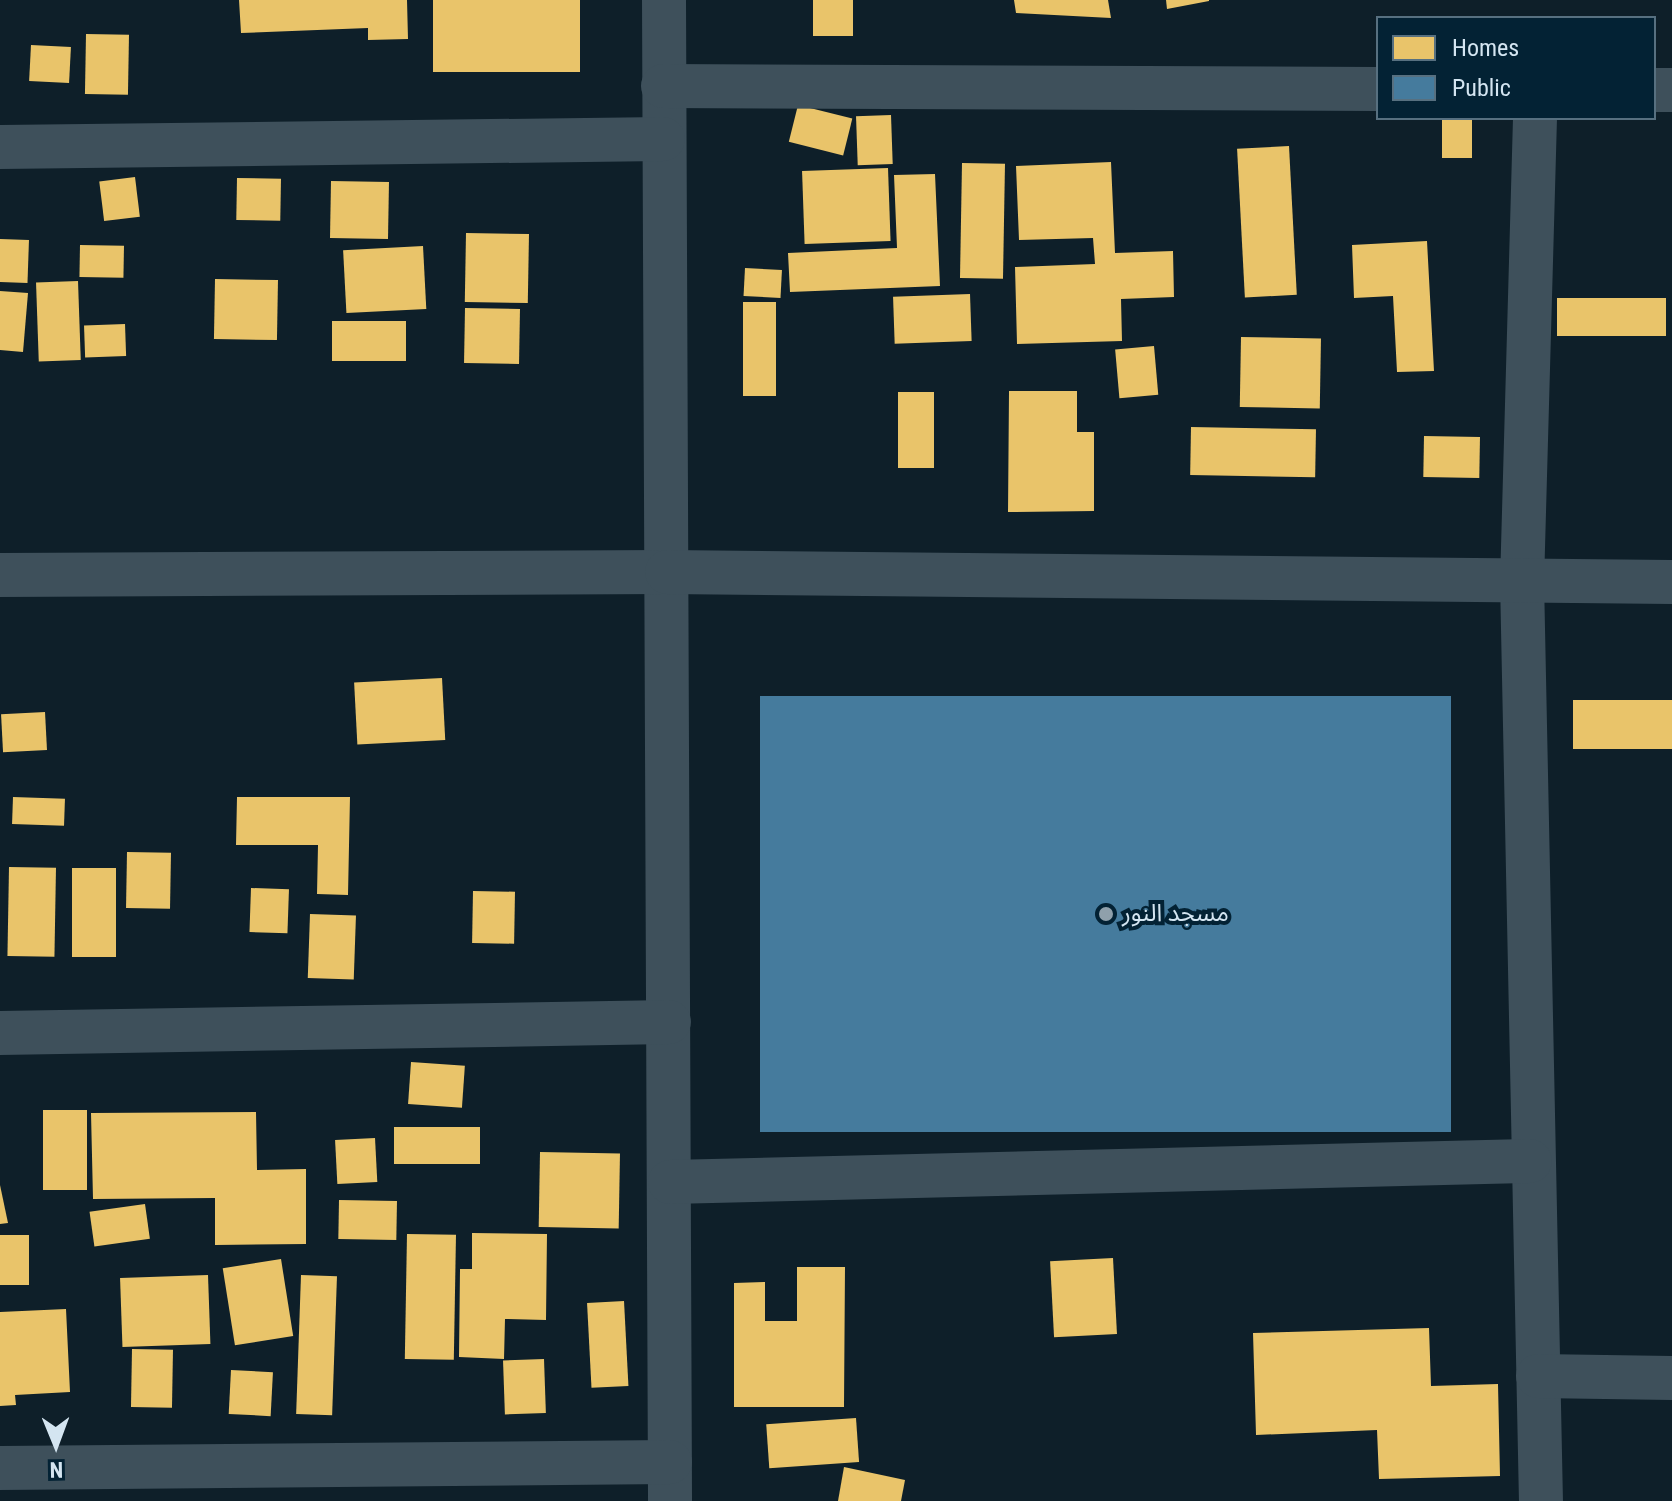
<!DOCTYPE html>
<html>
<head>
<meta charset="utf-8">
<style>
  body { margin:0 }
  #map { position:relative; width:1672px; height:1501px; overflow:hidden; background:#0e1f29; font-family:"Roboto Condensed","Noto Sans Arabic",sans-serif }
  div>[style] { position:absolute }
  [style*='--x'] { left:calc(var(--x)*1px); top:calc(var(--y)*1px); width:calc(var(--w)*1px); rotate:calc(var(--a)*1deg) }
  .homes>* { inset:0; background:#e9c46a; transform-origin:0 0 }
  .public>* { inset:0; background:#457b9d; transform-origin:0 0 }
  .minor>* { height:44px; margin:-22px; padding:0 22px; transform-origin:22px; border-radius:22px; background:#3e505b }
  .dots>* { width:22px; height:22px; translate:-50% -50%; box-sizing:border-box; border:4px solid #032234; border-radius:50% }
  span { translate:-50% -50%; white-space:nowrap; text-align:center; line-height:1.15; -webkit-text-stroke:8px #032234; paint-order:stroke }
  .poi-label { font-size:24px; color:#d4e5f1 }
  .left { translate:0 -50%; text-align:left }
  .legend { position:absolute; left:1376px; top:16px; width:280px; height:104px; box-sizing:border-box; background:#032234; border:2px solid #577080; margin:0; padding:10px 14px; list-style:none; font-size:24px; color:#d4e5f1 }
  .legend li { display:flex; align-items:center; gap:16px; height:40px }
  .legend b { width:40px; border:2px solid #577080 }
  .north { position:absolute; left:16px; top:1405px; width:80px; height:80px; -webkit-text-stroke:6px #032234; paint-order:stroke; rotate:179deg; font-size:22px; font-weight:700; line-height:32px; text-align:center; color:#d4e5f1 }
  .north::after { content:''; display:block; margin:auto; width:28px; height:36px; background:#d4e5f1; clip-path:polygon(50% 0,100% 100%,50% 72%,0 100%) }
</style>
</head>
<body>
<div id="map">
  <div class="homes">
    <i style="clip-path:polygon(239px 0,407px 0,408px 39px,368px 40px,368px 28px,241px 33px)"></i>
    <i style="left:433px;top:0;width:147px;height:72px"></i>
    <i style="left:813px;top:0;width:40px;height:36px"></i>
    <i style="clip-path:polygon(1014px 0,1108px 0,1111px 18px,1016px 13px)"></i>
    <i style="clip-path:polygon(1166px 0,1209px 0,1209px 1px,1167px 9px)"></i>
    <i style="left:86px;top:34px;width:43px;height:60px;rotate:1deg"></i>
    <i style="left:31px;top:45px;width:40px;height:36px;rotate:3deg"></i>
    <i style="left:798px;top:105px;width:56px;height:38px;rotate:14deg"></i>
    <i style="left:891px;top:115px;width:49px;height:35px;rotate:88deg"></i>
    <i style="left:1442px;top:118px;width:30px;height:40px"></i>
    <i style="left:1289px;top:146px;width:149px;height:52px;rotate:87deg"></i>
    <i style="clip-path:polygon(1111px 162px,1115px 253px,1173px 251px,1174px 297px,1121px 299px,1122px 341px,1017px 344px,1015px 267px,1095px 264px,1093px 238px,1019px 240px,1016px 166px)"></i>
    <i style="left:962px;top:163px;width:43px;height:115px;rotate:1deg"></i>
    <i style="left:888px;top:168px;width:73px;height:86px;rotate:88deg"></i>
    <i style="clip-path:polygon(935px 174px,940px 286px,790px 292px,788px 253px,897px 248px,894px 175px)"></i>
    <i style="left:135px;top:177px;width:40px;height:36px;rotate:83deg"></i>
    <i style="left:237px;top:178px;width:44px;height:42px;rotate:1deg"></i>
    <i style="left:331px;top:181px;width:58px;height:57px;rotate:1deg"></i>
    <i style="left:466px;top:233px;width:63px;height:69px;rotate:1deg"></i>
    <i style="left:0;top:239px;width:29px;height:43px;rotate:2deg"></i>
    <i style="clip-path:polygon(1427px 241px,1434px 371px,1397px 372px,1393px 296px,1354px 298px,1352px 245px)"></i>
    <i style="left:80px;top:245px;width:44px;height:32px;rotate:1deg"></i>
    <i style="left:423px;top:246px;width:63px;height:80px;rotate:87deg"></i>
    <i style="left:745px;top:268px;width:37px;height:28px;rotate:3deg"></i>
    <i style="left:215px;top:279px;width:63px;height:60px;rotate:1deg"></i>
    <i style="left:78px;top:281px;width:79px;height:42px;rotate:88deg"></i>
    <i style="clip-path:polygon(0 291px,28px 293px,23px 352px,0 350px)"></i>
    <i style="left:970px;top:294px;width:47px;height:77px;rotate:88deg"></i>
    <i style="left:1557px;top:298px;width:109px;height:38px"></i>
    <i style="left:743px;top:302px;width:33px;height:94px"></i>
    <i style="left:465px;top:308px;width:55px;height:55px;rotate:1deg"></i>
    <i style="left:332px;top:321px;width:74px;height:40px"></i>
    <i style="left:125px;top:324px;width:32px;height:41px;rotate:88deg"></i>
    <i style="left:1241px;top:337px;width:80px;height:70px;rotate:1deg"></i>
    <i style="left:1154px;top:346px;width:49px;height:39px;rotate:85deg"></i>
    <i style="clip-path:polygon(1009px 391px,1077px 391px,1077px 432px,1094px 432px,1094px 511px,1008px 512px)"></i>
    <i style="left:898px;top:392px;width:36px;height:76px"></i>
    <i style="left:1191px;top:427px;width:125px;height:48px;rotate:1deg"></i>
    <i style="left:1424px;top:436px;width:56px;height:41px;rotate:1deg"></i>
    <i style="left:442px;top:678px;width:62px;height:88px;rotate:87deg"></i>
    <i style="left:1672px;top:700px;width:49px;height:99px;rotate:90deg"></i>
    <i style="left:45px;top:712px;width:38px;height:44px;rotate:87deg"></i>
    <i style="left:13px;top:797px;width:52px;height:27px;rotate:2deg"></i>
    <i style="clip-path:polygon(237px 797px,350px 797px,348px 895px,317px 894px,318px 845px,236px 845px)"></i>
    <i style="left:127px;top:852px;width:44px;height:56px;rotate:1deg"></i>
    <i style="left:9px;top:867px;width:47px;height:89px;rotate:1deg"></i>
    <i style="left:72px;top:868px;width:44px;height:89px"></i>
    <i style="left:251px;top:888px;width:38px;height:44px;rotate:2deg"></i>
    <i style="left:473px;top:891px;width:42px;height:52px;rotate:1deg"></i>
    <i style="left:310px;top:914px;width:46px;height:64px;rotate:2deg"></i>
    <i style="left:411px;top:1062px;width:54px;height:42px;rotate:4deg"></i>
    <i style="left:43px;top:1110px;width:44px;height:80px"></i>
    <i style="clip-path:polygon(256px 1112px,257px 1170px,306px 1169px,306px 1244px,215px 1245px,215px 1198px,93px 1199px,91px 1113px)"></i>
    <i style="left:480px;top:1127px;width:37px;height:86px;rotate:90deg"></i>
    <i style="left:375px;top:1138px;width:44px;height:40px;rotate:87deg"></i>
    <i style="left:540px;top:1152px;width:80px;height:75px;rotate:1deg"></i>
    <i style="clip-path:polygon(0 1185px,8px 1223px,0 1224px)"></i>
    <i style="left:339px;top:1200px;width:58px;height:39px;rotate:1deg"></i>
    <i style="left:145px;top:1204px;width:35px;height:56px;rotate:82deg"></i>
    <i style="clip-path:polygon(472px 1233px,547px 1234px,546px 1320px,505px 1319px,504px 1359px,459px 1357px,460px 1269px,472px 1269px)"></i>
    <i style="left:407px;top:1234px;width:49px;height:125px;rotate:1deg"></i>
    <i style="left:0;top:1235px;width:29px;height:50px"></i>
    <i style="left:1113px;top:1258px;width:76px;height:63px;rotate:87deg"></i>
    <i style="left:281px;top:1259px;width:78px;height:59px;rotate:81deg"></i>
    <i style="clip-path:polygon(797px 1267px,845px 1267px,844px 1407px,734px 1407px,734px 1283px,765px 1282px,765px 1321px,797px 1321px)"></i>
    <i style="left:208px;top:1275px;width:69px;height:88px;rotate:88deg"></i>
    <i style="left:301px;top:1275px;width:36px;height:139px;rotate:2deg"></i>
    <i style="left:624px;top:1301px;width:85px;height:37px;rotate:87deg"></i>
    <i style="clip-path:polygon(66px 1309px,70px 1392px,15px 1395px,16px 1405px,0 1406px,0 1312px)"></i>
    <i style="clip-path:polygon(1429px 1328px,1431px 1386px,1498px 1384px,1500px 1476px,1379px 1479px,1377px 1430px,1256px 1435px,1253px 1333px)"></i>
    <i style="left:132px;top:1349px;width:41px;height:58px;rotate:1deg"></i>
    <i style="left:544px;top:1359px;width:54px;height:41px;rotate:88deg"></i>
    <i style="left:231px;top:1370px;width:42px;height:44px;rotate:3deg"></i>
    <i style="left:856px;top:1418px;width:44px;height:90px;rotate:86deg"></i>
    <i style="clip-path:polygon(844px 1467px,905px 1480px,901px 1501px,838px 1501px)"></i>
  </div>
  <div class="public">
    <i style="left:1451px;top:696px;width:436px;height:691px;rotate:90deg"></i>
  </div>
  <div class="minor">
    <i style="--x:664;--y:0;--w:1501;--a:89.77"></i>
    <i style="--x:663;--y:86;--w:715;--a:0.24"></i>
    <i style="--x:1654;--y:90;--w:18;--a:0"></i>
    <i style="--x:1535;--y:118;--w:462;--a:91.6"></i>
    <i style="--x:1522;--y:580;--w:921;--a:88.82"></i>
    <i style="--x:0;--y:147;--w:663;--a:-0.69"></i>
    <i style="--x:0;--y:575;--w:667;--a:-0.26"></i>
    <i style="--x:667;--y:572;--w:1005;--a:0.57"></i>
    <i style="--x:0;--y:1033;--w:669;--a:-0.94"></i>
    <i style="--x:670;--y:1182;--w:860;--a:-1.4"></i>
    <i style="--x:1538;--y:1376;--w:134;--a:0.9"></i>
    <i style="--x:0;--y:1468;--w:670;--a:-0.51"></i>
  </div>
  <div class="dots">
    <i style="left:1106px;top:914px;background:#8fa0ab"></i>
  </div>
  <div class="poi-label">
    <span class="left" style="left:1122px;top:914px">مسجد النور</span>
  </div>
  <ul class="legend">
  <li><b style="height:22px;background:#e9c46a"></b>Homes</li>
  <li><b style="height:22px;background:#457b9d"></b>Public</li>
  </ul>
  <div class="north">N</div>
</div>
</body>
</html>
